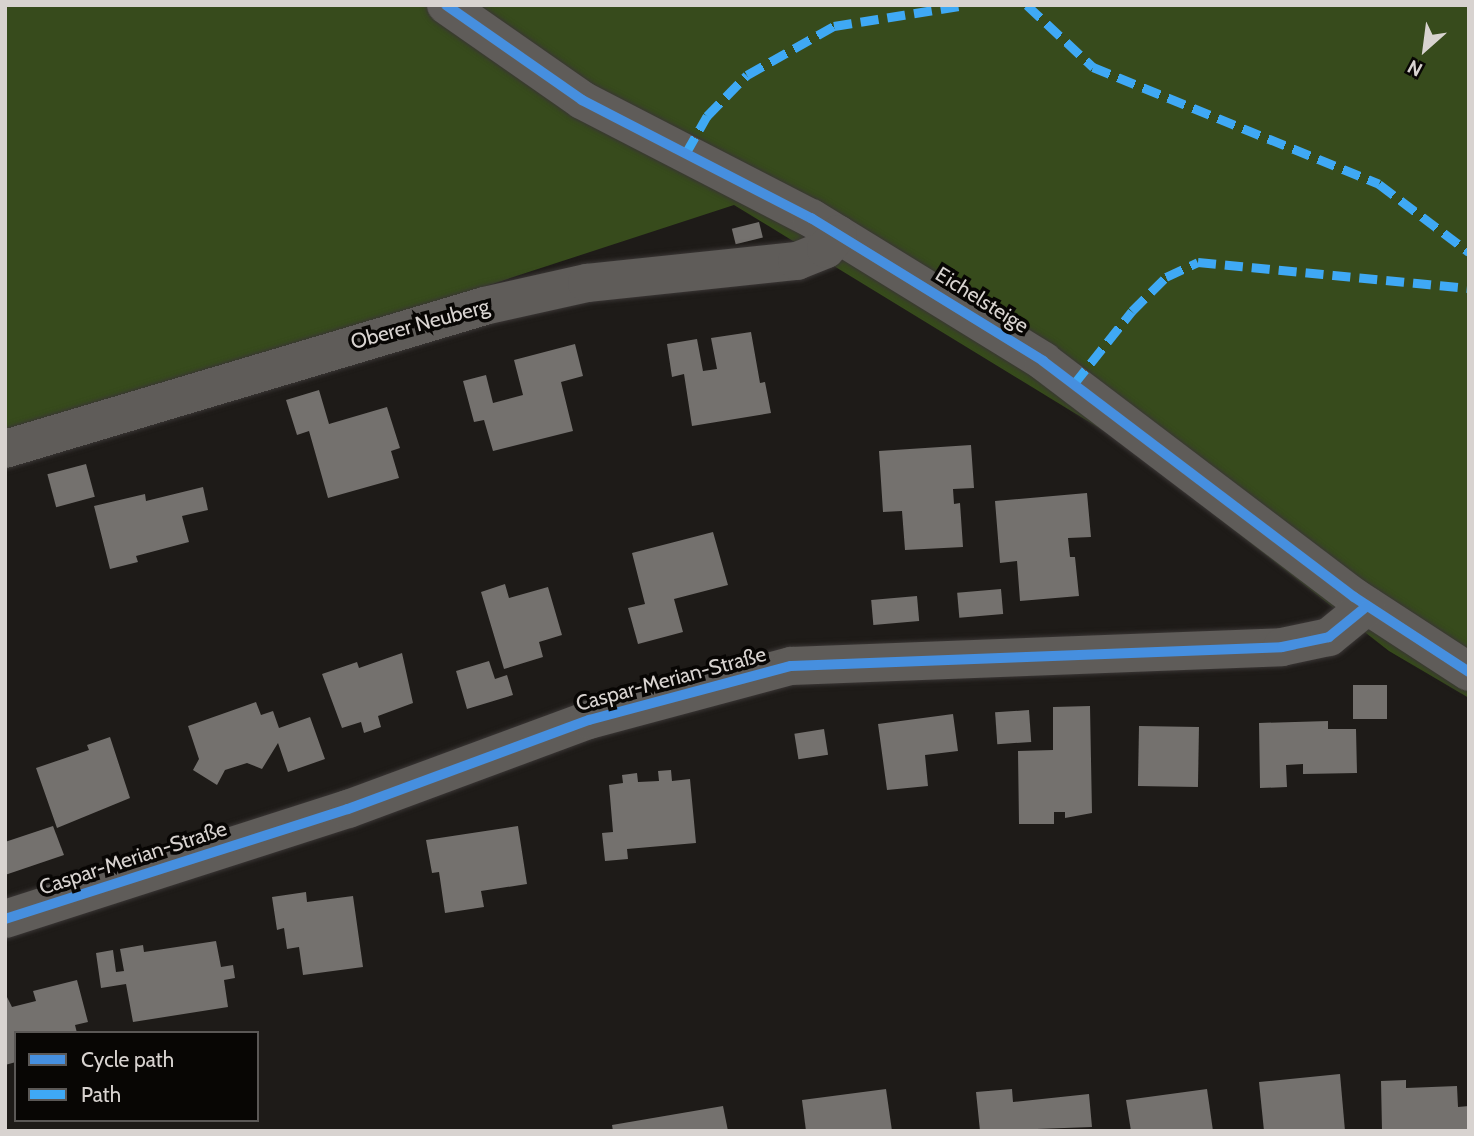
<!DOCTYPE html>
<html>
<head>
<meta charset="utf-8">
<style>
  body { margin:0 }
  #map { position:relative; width:1474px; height:1136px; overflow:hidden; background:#1e1b18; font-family:Cabin,sans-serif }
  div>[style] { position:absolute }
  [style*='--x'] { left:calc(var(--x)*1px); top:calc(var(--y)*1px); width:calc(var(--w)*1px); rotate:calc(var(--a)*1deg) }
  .forest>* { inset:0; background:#374b1c }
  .building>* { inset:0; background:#74716e; transform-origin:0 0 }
  .roads { filter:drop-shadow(0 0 2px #3a3635) drop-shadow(0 0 2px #3a3635) }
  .minor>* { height:38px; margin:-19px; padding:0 19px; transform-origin:19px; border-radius:19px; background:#5f5c59 }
  .quiet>* { height:9px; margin-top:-4.5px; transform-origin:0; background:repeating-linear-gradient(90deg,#3fa9f5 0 18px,transparent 0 27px) }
  .cycleway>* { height:10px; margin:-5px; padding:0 5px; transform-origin:5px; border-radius:5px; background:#468fdf }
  span { translate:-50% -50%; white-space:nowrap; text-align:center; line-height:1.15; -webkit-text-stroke:7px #080604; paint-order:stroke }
  .street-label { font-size:21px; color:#d8d3d0 }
  .frame { position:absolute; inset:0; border:7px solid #d8d3d0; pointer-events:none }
  .legend { position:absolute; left:14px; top:1031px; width:245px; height:91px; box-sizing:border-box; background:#080604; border:2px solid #5b5856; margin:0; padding:9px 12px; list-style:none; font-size:21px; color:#d8d3d0 }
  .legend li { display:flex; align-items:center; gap:14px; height:35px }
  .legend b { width:35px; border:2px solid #5b5856 }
  .north { position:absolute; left:1390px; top:14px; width:70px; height:70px; -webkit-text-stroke:5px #080604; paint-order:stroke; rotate:208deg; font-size:19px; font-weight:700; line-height:28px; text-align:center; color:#d8d3d0 }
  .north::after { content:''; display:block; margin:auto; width:24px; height:32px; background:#d8d3d0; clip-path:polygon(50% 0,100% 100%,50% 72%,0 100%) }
</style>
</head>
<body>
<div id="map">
  <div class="forest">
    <i style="clip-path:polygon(5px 5px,1469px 5px,1469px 698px,1389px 651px,1117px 439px,734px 205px,5px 443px)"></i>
  </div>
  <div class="building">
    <i style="left:759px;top:222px;width:16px;height:28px;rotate:76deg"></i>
    <i style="clip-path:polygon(751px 332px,760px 383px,765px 382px,771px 413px,692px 426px,684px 374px,672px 377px,667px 344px,697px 339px,703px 371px,717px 369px,711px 338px)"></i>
    <i style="clip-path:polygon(575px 344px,583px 376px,561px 382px,573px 431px,493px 451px,484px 420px,474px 422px,463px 381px,486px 375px,493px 403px,523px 395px,514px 360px)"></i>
    <i style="clip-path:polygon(319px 390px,329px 424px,387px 407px,400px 448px,391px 451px,399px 478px,328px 498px,309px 431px,297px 435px,286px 400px)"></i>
    <i style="clip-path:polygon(971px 445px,974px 488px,953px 489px,954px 504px,960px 503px,963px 547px,905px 550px,902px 511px,883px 512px,879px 451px)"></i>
    <i style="left:86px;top:464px;width:34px;height:40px;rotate:75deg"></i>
    <i style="clip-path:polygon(203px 487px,208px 510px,182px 516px,189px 542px,136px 556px,138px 562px,110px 569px,94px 506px,145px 494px,146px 501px)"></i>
    <i style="clip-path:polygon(1087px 493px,1091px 537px,1068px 538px,1070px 557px,1075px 557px,1079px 596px,1020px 601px,1017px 561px,1000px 563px,995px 501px)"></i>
    <i style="clip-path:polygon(713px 532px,728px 585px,674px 599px,683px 632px,638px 644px,628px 608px,645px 604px,632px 553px)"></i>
    <i style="clip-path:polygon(505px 584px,509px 598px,548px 587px,562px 635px,539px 642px,543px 657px,504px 669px,481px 592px)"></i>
    <i style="left:1001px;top:589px;width:25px;height:44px;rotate:85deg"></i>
    <i style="left:917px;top:596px;width:25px;height:46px;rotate:85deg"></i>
    <i style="clip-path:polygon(402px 653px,413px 703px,378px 716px,381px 727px,364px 733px,361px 722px,342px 728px,322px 674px,357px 662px,359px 668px)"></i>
    <i style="clip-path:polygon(489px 661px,495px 679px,507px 675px,513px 695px,467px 709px,456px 671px)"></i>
    <i style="left:1387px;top:685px;width:34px;height:34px;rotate:90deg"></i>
    <i style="clip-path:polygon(256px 702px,261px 715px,273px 711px,279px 728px,310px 717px,325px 759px,288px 772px,278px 743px,262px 769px,247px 763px,225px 770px,217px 785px,193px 770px,199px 759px,188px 726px)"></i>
    <i style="clip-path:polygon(1090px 706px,1092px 813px,1065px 818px,1065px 812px,1054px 812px,1054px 824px,1019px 824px,1018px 751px,1053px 750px,1053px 707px)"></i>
    <i style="left:1029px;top:710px;width:32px;height:34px;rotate:86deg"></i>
    <i style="clip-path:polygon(953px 714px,958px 751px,925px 755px,928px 786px,887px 790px,878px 724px)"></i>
    <i style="clip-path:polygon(1328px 721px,1328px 729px,1356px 729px,1357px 773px,1303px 774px,1303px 764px,1286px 765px,1287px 787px,1260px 788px,1259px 723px)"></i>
    <i style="left:1139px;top:726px;width:60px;height:60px;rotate:1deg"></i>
    <i style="left:824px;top:729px;width:26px;height:30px;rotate:81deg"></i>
    <i style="clip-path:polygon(110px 737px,130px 798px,57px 828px,36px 768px,89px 750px,87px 745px)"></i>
    <i style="clip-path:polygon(671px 770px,672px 781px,690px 779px,696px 843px,627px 849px,628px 859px,605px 861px,602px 833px,613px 832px,609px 785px,623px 783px,622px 775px,637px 773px,638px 782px,659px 781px,658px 771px)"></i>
    <i style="clip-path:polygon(53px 826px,64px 855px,5px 875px,5px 842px)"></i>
    <i style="clip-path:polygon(518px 826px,527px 884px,481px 891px,484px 907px,445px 913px,439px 872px,432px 873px,426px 840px)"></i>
    <i style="clip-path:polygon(306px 892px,307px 902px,353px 896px,363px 967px,303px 975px,299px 947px,287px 949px,284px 928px,277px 930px,272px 897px)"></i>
    <i style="clip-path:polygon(216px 941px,221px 967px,233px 965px,235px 978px,224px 980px,228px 1007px,133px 1022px,126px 984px,101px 988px,96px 953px,113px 950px,116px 972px,124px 971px,120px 949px,143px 945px,144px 952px)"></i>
    <i style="clip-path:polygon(77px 980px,88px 1022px,75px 1025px,77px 1033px,16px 1033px,16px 1062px,5px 1065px,5px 993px,12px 1007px,36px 1001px,33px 991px)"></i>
    <i style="clip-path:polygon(1340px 1074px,1345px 1131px,1264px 1131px,1259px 1082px)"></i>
    <i style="clip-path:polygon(1406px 1080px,1406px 1088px,1457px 1086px,1458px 1107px,1469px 1106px,1469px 1131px,1382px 1131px,1381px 1081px)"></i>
    <i style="clip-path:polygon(886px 1089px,892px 1131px,806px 1131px,802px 1100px)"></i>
    <i style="clip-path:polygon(1012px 1089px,1013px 1102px,1089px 1094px,1092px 1127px,980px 1131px,976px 1092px)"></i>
    <i style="clip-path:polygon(1207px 1089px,1213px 1131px,1131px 1131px,1126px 1100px)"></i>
    <i style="clip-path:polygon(723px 1106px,728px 1131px,613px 1131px,612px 1125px)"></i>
  </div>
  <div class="roads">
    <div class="minor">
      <i style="--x:446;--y:5;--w:166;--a:34.9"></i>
      <i style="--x:582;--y:100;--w:258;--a:27.3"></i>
      <i style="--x:811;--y:218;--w:273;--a:31.6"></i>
      <i style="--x:1043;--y:361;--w:390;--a:37.2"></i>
      <i style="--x:1354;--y:597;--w:137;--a:33.1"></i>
      <i style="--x:5;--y:449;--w:500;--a:-16.6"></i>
      <i style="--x:484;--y:306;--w:106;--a:-12.6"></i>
      <i style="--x:587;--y:283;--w:211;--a:-6"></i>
      <i style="--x:797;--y:261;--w:31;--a:-22"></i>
      <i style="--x:826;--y:249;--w:19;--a:-51"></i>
      <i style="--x:5;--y:919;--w:360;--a:-17.8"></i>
      <i style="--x:348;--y:809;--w:257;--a:-20.3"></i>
      <i style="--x:589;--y:720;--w:209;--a:-15"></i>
      <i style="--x:791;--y:666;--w:491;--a:-2.2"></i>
      <i style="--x:1282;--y:647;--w:48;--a:-12"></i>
      <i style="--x:1329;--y:637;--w:49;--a:-39.2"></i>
    </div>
  </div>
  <div class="quiet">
    <i style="--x:1027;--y:5;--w:91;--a:43.2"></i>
    <i style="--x:1093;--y:67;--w:309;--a:22.2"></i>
    <i style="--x:1379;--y:184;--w:113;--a:37.1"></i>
    <i style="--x:686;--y:153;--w:43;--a:-60.4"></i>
    <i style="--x:707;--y:116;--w:57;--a:-45.7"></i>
    <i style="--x:747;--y:75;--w:100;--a:-29.4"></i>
    <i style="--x:834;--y:26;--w:133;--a:-9.1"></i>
    <i style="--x:1074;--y:384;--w:93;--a:-51.5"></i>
    <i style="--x:1132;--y:311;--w:48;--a:-45"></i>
    <i style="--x:1166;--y:277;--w:35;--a:-25"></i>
    <i style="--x:1198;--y:262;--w:272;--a:5.5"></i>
  </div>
  <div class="cycleway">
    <i style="--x:446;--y:5;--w:166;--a:34.9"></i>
    <i style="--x:582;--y:100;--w:258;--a:27.3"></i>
    <i style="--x:811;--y:218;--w:273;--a:31.6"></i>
    <i style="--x:1043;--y:361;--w:390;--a:37.2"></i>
    <i style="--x:1354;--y:597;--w:137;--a:33.1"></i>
    <i style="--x:5;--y:919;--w:360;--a:-17.8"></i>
    <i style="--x:348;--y:809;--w:257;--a:-20.3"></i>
    <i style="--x:589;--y:720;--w:209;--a:-15"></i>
    <i style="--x:791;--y:666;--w:491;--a:-2.2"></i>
    <i style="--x:1282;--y:647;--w:48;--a:-12"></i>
    <i style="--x:1329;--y:637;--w:49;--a:-39.2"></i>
  </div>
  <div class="street-label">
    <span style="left:982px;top:300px;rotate:32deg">Eichelsteige</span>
    <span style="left:420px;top:324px;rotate:-15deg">Oberer Neuberg</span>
    <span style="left:671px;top:679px;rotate:-15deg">Caspar-Merian-Straße</span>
    <span style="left:133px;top:858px;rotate:-18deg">Caspar-Merian-Straße</span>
  </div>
  <div class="frame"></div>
  <ul class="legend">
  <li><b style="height:9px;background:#468fdf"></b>Cycle path</li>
  <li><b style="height:9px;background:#3fa9f5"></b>Path</li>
  </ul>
  <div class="north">N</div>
</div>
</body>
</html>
